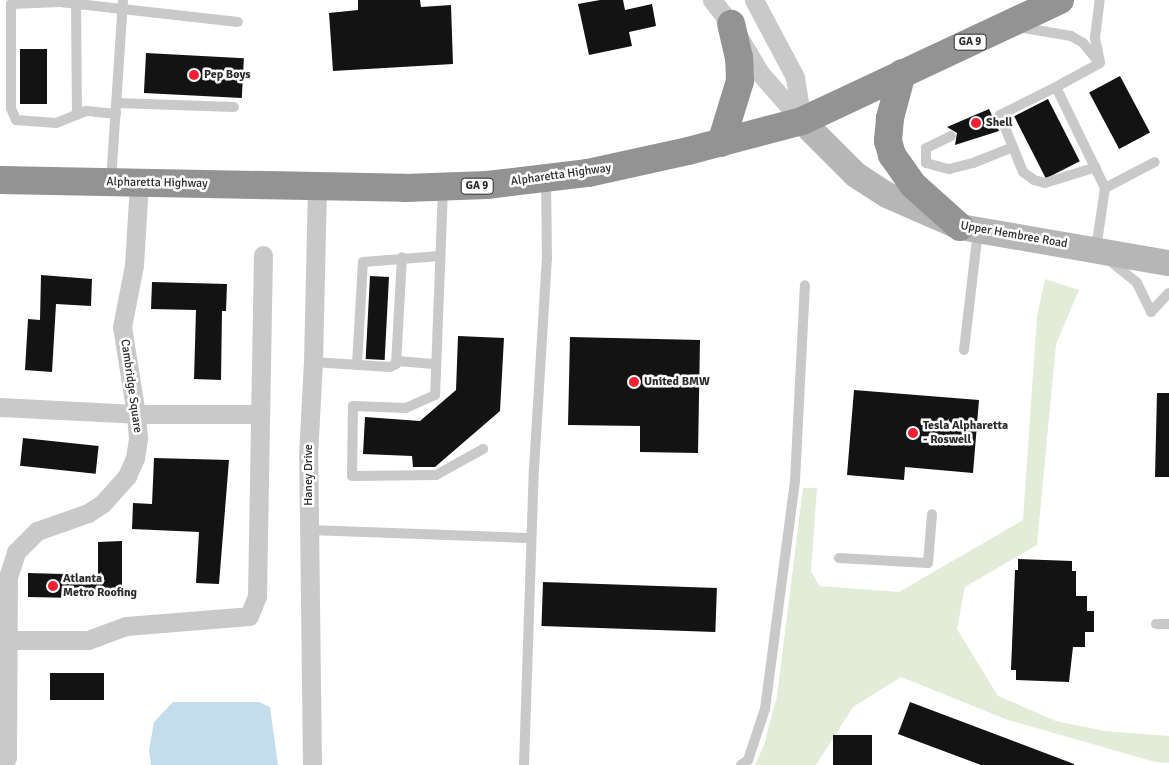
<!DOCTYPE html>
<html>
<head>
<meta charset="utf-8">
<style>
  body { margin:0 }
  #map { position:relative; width:1169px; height:765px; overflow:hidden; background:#fff; font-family:Signika,sans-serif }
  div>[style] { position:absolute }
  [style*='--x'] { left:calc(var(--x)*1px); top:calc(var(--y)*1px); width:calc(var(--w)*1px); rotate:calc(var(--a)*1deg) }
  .green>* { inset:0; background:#e3ecd8 }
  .water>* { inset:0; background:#c3dded }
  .building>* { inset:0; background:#131313; transform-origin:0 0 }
  .lane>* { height:10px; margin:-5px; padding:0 5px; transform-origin:5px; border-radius:5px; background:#c9c9c9 }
  .street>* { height:19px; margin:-9.5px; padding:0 9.5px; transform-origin:9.5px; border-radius:9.5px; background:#c9c9c9 }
  .secondary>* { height:26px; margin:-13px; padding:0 13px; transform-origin:13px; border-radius:13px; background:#b6b6b6 }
  .highway>* { height:28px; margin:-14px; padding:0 14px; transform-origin:14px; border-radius:14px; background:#939393 }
  .dots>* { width:14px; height:14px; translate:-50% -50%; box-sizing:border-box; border:2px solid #fff; border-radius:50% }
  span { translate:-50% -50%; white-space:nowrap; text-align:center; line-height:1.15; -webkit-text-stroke:5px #fff; paint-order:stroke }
  .shield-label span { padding:1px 4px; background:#fff; border:1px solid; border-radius:4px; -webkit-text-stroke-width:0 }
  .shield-label { font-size:11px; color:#2c2c2c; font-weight:700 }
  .poi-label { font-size:12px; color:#2c2c2c; font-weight:700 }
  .left { translate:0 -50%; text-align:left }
  .street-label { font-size:12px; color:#2c2c2c }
</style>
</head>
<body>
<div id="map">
  <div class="green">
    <i style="clip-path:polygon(1045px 279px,1079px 290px,1056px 344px,1037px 545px,965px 587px,957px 629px,998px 696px,1056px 721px,1104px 731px,1169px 736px,1169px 763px,1155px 762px,1008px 720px,901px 677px,853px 707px,816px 765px,755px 765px,764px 745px,777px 696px,803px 488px,817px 488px,811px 572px,820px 586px,899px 592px,1023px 520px,1037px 316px)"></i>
  </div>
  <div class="water">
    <i style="clip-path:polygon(173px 702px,259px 702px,270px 707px,278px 765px,151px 765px,149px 750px,154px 722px)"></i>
  </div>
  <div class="building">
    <i style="clip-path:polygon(358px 0,420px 0,421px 7px,451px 5px,453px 64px,333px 71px,329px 13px,358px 10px)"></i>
    <i style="clip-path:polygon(600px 0,623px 0,625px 10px,652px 4px,656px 26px,629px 32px,632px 46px,589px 55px,578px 4px)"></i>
    <i style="left:20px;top:49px;width:27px;height:55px"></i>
    <i style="left:146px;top:53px;width:98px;height:40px;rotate:3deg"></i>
    <i style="left:1120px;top:76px;width:64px;height:35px;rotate:62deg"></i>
    <i style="left:1048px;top:99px;width:70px;height:38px;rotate:63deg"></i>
    <i style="clip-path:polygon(989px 109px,999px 131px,955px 145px,957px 133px,947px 127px)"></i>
    <i style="clip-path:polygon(41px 275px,92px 279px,91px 306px,56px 304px,52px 372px,25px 370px,28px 319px,40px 320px)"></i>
    <i style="left:370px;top:276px;width:19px;height:83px;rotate:3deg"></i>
    <i style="clip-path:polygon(152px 282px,227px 284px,226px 311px,222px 311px,221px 380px,194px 379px,196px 310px,151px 309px)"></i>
    <i style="clip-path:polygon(458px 336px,504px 338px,500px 411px,435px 467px,413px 467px,412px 456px,363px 454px,365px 417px,420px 421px,456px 390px)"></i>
    <i style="clip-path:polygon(570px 337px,700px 340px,698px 453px,640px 452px,640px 426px,568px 425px)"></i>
    <i style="clip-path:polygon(854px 390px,979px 400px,973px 473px,905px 467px,904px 480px,847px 475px)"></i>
    <i style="clip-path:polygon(1157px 393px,1169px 393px,1169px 477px,1155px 477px)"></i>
    <i style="left:23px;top:438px;width:76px;height:28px;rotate:6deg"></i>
    <i style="clip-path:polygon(154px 458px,229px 460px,219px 584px,196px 583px,199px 532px,132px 529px,133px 503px,152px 504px)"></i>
    <i style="clip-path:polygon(122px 541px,122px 591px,77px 591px,77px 598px,28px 597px,28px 573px,98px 575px,98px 542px)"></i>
    <i style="clip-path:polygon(1018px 559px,1072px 561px,1072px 571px,1076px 571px,1076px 596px,1087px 596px,1087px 611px,1094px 611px,1094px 632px,1085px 632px,1085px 647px,1073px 647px,1069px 682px,1016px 680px,1016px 670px,1011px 670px,1015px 570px,1018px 570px)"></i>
    <i style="left:543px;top:582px;width:174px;height:44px;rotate:2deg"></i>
    <i style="left:50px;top:673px;width:54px;height:27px"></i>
    <i style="clip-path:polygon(910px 702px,1074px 764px,1074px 765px,981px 765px,898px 734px)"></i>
    <i style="left:833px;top:735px;width:39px;height:30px"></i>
  </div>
  <div class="lane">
    <i style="--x:76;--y:4;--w:111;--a:89.5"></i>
    <i style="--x:1018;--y:27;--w:54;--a:9.6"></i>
    <i style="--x:1071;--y:36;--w:14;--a:30"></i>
    <i style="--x:1083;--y:43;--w:26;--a:50"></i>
    <i style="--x:1100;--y:62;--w:25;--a:-102"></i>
    <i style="--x:1095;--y:38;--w:38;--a:-83"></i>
    <i style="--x:1056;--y:87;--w:63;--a:153.4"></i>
    <i style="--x:1000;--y:115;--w:61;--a:68"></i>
    <i style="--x:1023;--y:172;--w:14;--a:36"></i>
    <i style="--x:1034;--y:180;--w:11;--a:15"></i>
    <i style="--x:1045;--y:183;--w:53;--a:-17.4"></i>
    <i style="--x:117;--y:103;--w:117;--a:2"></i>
    <i style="--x:116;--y:114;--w:30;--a:-174"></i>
    <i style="--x:86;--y:111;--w:32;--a:158"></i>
    <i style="--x:56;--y:123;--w:40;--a:-175.7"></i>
    <i style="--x:16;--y:120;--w:13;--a:-113"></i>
    <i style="--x:11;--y:108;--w:104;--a:-90"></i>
    <i style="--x:11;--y:4;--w:49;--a:-2.3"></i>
    <i style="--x:60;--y:2;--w:179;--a:6.4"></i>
    <i style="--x:951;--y:136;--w:28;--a:154"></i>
    <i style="--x:926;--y:148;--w:15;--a:90"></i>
    <i style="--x:926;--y:163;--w:24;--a:15"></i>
    <i style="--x:949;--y:169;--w:25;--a:-14"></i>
    <i style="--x:973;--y:163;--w:43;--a:-21.8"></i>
    <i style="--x:111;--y:181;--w:181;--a:-86.2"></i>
    <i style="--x:1105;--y:188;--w:56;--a:-27.5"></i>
    <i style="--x:443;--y:189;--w:206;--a:92.2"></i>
    <i style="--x:435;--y:395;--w:32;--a:156"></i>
    <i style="--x:406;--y:408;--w:53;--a:-177.8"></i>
    <i style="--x:353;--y:406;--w:70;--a:90.8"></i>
    <i style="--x:352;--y:476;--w:84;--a:-0.7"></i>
    <i style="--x:436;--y:475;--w:54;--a:-29"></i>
    <i style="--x:1096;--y:249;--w:62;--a:-81.6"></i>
    <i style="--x:1105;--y:188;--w:112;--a:-115.9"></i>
    <i style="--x:1056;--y:87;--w:50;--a:-28.6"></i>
    <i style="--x:1109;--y:260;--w:36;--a:39"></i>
    <i style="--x:1137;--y:283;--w:32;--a:64"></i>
    <i style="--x:1151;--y:312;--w:26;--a:-47"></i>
    <i style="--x:964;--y:350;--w:121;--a:-83.3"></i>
    <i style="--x:398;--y:361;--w:38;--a:5"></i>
    <i style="--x:313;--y:362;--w:77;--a:3.7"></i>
    <i style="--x:390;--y:367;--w:7;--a:-27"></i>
    <i style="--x:396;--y:364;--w:107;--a:-86.8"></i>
    <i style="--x:357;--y:365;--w:103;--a:-86.7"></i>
    <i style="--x:363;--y:262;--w:77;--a:-4.5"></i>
    <i style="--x:309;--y:530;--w:222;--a:2.1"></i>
    <i style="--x:839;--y:558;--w:89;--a:3.2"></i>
    <i style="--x:928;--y:563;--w:49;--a:-85.3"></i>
    <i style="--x:1156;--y:624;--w:13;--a:0"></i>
    <i style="--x:524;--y:765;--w:296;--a:-88.1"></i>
    <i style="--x:534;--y:469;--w:210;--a:-86.5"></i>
    <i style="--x:547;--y:259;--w:79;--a:-90.7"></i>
    <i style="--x:741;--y:765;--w:9;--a:-36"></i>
    <i style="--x:748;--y:760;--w:54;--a:-71.6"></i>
    <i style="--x:765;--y:709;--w:230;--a:-82.5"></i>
    <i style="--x:795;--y:481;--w:196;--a:-87.1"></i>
  </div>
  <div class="street">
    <i style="--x:712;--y:0;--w:31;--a:52"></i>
    <i style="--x:731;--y:24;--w:57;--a:59.4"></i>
    <i style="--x:760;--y:73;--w:64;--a:48.8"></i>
    <i style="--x:754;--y:0;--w:87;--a:62"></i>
    <i style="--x:795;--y:77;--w:45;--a:81"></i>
    <i style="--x:0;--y:407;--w:136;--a:2.9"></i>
    <i style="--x:136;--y:414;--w:122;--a:0"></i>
    <i style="--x:8;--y:640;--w:80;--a:0"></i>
    <i style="--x:88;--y:640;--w:40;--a:-20.2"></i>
    <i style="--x:126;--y:626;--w:123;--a:-4.6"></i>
    <i style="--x:249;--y:616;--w:22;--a:-68"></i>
    <i style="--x:257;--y:596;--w:341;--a:-89"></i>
    <i style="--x:4;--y:765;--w:9;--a:-69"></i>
    <i style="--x:7;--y:757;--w:180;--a:-89.7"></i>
    <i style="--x:8;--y:577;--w:26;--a:-72"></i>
    <i style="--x:16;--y:552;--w:30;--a:-45"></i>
    <i style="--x:37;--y:531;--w:54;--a:-19.4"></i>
    <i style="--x:88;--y:513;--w:17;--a:-33"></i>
    <i style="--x:102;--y:504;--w:38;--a:-48"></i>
    <i style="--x:127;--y:476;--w:20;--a:-66"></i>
    <i style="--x:135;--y:458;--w:20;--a:-81"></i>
    <i style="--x:138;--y:438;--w:24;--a:-95"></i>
    <i style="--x:136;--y:414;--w:88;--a:-99.1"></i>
    <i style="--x:122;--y:327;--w:63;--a:-79"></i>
    <i style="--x:134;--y:265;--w:82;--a:-86.5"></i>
    <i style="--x:312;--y:765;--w:309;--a:-90.7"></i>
    <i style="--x:308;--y:456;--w:94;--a:-87"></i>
    <i style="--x:313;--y:362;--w:177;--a:-88.7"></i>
  </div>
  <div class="secondary">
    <i style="--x:802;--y:121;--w:76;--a:45"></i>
    <i style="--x:856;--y:175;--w:37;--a:33"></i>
    <i style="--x:887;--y:195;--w:80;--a:23.7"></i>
    <i style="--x:960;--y:227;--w:212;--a:9.8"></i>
  </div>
  <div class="highway">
    <i style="--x:902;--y:73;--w:47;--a:104.9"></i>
    <i style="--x:890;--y:118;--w:23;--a:95"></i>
    <i style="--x:888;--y:141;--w:15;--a:74"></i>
    <i style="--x:892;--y:155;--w:37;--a:55"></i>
    <i style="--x:913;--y:185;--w:63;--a:41.8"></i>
    <i style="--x:721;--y:143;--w:65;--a:-73"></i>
    <i style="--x:740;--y:81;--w:23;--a:-92"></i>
    <i style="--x:739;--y:58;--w:35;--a:-103"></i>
    <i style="--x:0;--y:180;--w:405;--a:1.1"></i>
    <i style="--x:405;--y:188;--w:82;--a:-2.1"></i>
    <i style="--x:487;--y:185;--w:102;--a:-6.8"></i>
    <i style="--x:588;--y:173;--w:102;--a:-12.4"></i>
    <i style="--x:688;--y:151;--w:118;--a:-14.7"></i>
    <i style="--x:802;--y:121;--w:285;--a:-25.1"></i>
  </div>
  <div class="dots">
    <i style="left:194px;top:75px;background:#f22032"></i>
    <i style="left:976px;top:123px;background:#f22032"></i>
    <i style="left:634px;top:382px;background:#f22032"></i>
    <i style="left:913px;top:433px;background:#f22032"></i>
    <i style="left:53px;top:586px;background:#f22032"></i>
  </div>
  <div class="shield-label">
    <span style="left:970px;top:42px">GA 9</span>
    <span style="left:477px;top:186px">GA 9</span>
  </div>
  <div class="poi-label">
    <span class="left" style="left:204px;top:75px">Pep Boys</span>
    <span class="left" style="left:986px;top:123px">Shell</span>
    <span class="left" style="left:644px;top:382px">United BMW</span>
    <span class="left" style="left:923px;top:433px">Tesla Alpharetta<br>- Roswell</span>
    <span class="left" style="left:63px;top:586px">Atlanta<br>Metro Roofing</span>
  </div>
  <div class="street-label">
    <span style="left:561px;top:175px;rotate:-8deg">Alpharetta Highway</span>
    <span style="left:157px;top:183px;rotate:1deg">Alpharetta Highway</span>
    <span style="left:1014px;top:235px;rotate:10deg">Upper Hembree Road</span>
    <span style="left:131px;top:386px;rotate:82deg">Cambridge Square</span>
    <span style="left:309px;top:475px;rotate:-90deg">Haney Drive</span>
  </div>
</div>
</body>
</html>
